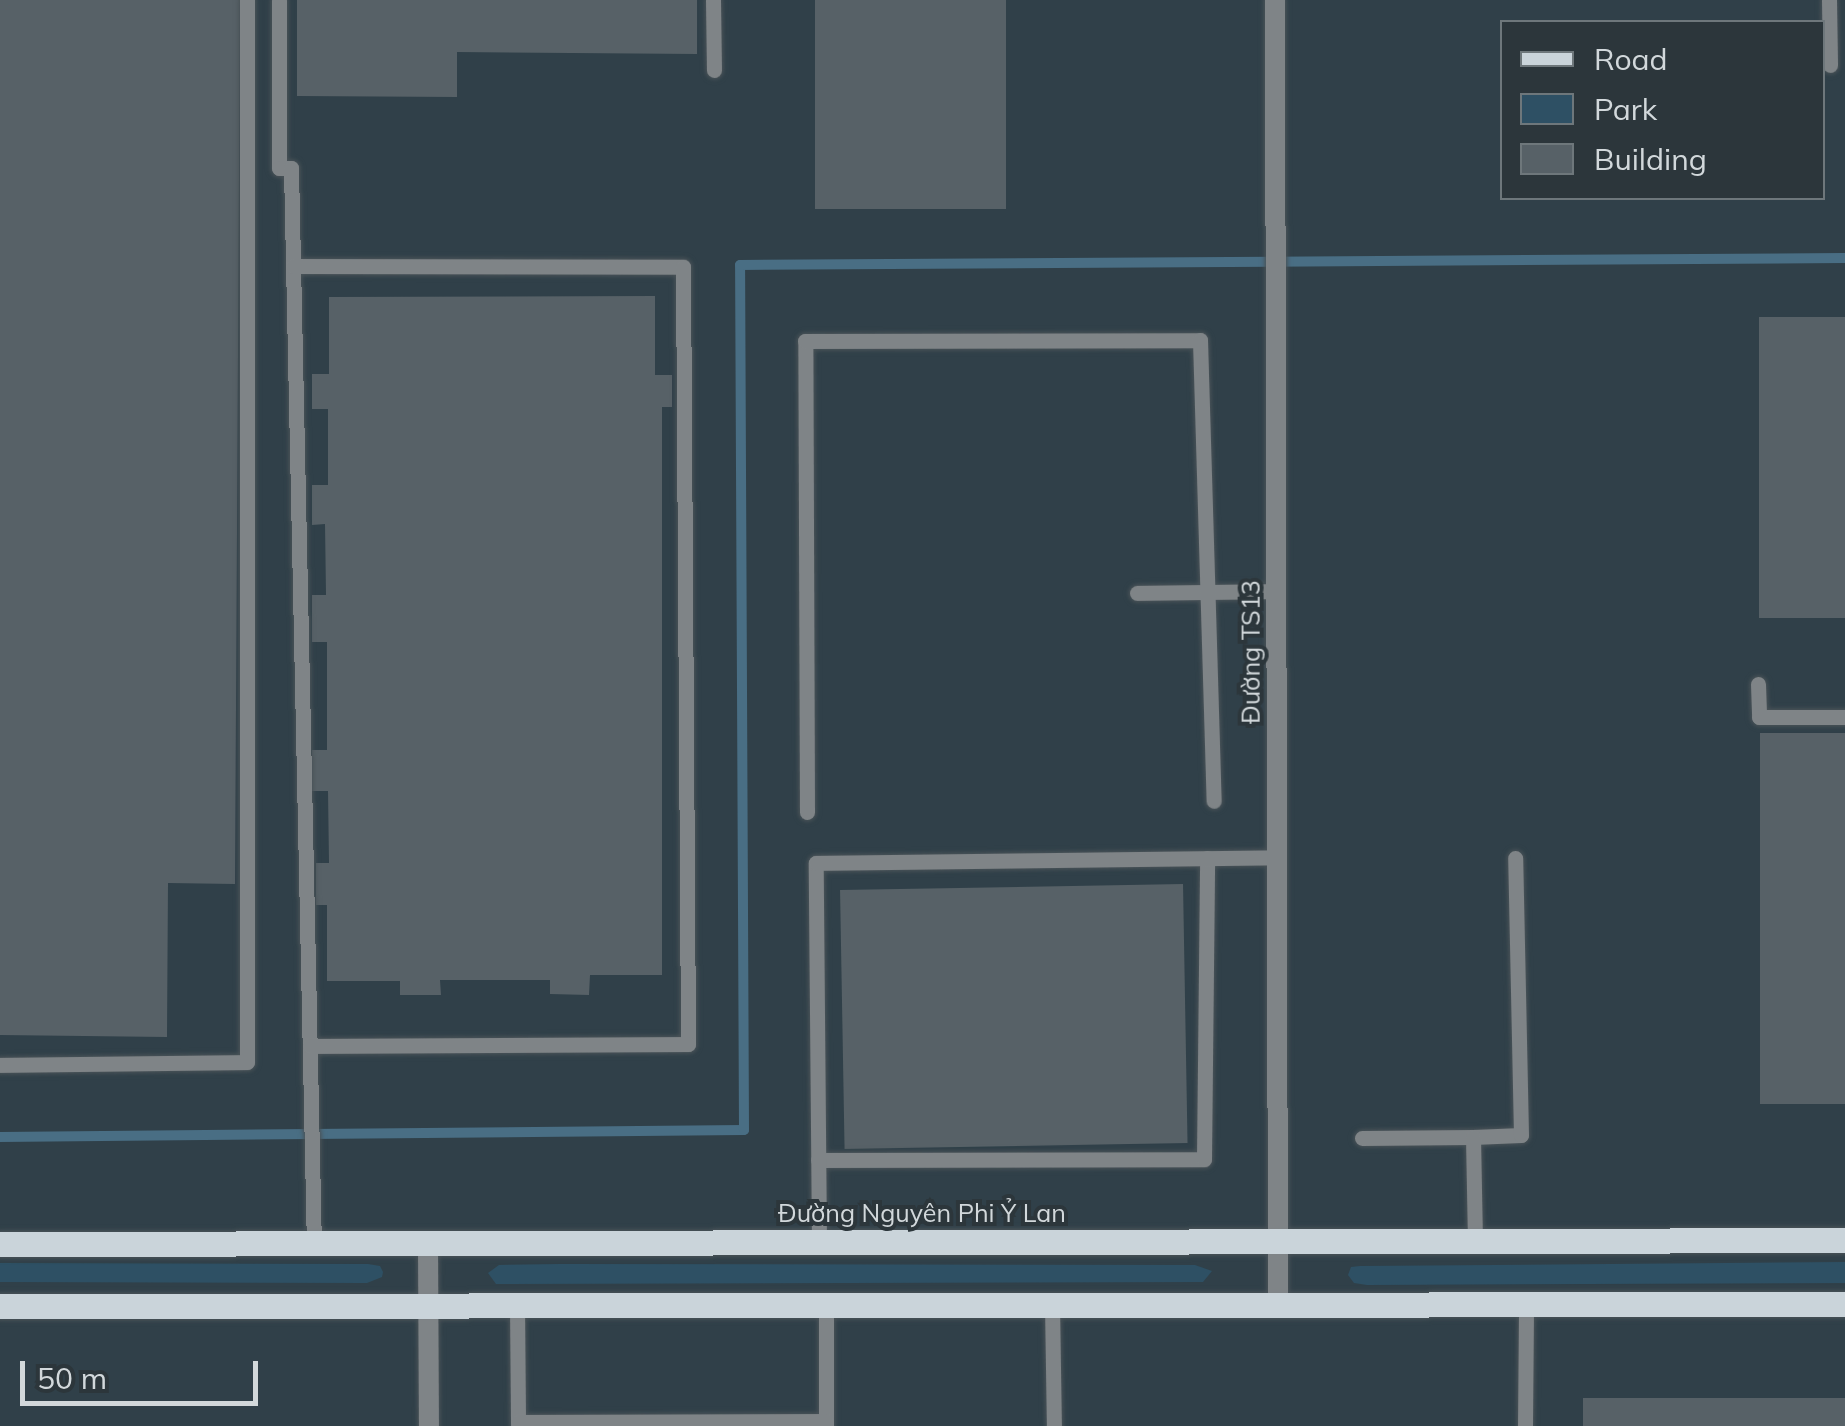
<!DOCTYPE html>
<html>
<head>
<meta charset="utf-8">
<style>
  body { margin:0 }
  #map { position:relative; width:1845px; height:1426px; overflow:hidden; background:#2c363b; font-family:Mulish,sans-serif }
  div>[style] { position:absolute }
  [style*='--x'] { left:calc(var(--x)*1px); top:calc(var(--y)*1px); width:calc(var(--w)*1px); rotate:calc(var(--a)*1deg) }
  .built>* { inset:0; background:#304049 }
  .green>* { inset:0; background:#2e5064 }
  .stream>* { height:10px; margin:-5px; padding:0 5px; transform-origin:5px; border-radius:5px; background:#496e84 }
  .building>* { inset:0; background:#576167; transform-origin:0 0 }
  .roads { filter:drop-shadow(0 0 2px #4a5358) drop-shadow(0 0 2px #4a5358) }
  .lane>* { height:15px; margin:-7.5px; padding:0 7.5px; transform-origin:7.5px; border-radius:7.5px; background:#7f8487 }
  .street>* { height:20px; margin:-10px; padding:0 10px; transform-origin:10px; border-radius:10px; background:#7f8487 }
  .primary>* { height:25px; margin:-12.5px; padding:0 12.5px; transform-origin:12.5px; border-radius:12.5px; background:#cad4da }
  span { translate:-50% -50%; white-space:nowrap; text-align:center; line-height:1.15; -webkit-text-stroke:8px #2c363b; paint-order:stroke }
  .street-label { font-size:25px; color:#d2d8db }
  .legend { position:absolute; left:1500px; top:20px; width:325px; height:180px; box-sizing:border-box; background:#2c363b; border:2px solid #6e777b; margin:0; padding:12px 18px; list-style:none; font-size:30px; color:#d2d8db }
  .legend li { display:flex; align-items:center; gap:20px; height:50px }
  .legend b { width:50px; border:2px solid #6e777b }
  .scale { position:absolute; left:20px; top:1361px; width:238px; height:45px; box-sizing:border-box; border:5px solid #d2d8db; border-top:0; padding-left:12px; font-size:30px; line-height:35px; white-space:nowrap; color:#d2d8db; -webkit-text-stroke:8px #2c363b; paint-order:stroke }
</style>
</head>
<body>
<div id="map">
  <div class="built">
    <i style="clip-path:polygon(evenodd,0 0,1845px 0,1845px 1426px,0 1426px,0 0,1502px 22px,1822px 22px,1822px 198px,1502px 198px,1502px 22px)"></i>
  </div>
  <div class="green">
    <i style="clip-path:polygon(1845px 1262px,1845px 1283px,1367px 1285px,1354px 1283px,1348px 1275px,1351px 1267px,1360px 1266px)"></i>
    <i style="clip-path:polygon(0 1263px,368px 1264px,380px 1266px,383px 1272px,382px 1277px,367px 1283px,0 1282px)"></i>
    <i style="clip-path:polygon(560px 1264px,1195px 1265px,1212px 1271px,1203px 1282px,496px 1284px,488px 1273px,499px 1265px)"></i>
  </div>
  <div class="stream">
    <i style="--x:0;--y:1137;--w:744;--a:-0.54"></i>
    <i style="--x:744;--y:1130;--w:865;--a:-90.26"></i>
    <i style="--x:740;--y:265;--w:1105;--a:-0.36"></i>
  </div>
  <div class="building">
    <i style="clip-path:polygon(0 0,240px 0,235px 884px,168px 883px,167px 1037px,0 1035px)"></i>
    <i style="clip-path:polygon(297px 0,697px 0,697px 54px,457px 52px,457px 97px,297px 96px)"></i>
    <i style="left:815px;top:0;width:191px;height:209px"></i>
    <i style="clip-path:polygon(655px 296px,655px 375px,672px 375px,672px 407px,662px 407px,662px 975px,590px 975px,589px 995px,550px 994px,550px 980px,440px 980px,441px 995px,400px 995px,400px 981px,327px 981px,327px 905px,316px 905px,316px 863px,329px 863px,328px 791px,312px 791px,312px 750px,327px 750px,327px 642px,312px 642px,312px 595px,326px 595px,325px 524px,312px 525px,312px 485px,328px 485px,328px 409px,312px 409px,312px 374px,329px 374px,329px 297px)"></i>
    <i style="left:1759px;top:317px;width:86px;height:301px"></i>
    <i style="left:1760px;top:733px;width:85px;height:371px"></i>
    <i style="left:1183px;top:884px;width:259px;height:343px;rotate:89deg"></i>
    <i style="left:1583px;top:1398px;width:262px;height:28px"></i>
  </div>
  <div class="roads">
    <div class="lane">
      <i style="--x:279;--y:0;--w:168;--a:90"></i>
      <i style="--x:279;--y:168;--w:12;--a:0"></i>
      <i style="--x:291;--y:168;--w:1077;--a:88.78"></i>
      <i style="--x:713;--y:0;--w:70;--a:89.2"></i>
      <i style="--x:1829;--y:0;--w:65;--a:89.1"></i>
      <i style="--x:293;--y:266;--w:390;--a:0.1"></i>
      <i style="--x:683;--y:267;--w:777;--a:89.63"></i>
      <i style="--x:688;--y:1044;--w:378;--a:179.7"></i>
      <i style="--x:1137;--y:593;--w:139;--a:-0.8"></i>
      <i style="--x:1758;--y:684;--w:33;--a:88"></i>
      <i style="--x:1759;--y:717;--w:86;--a:0"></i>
      <i style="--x:807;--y:812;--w:471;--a:-90.2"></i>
      <i style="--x:805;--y:341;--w:395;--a:-0.1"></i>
      <i style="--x:1200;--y:340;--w:461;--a:88.3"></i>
      <i style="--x:0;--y:1065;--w:247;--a:-0.7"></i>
      <i style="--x:247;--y:1062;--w:1062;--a:-90"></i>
      <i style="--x:1473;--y:1137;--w:48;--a:-2.4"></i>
      <i style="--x:1521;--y:1135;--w:277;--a:-91.2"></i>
      <i style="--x:1362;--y:1138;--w:111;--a:-0.5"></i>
      <i style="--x:1473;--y:1137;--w:104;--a:88.9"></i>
      <i style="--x:818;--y:1160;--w:386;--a:-0.1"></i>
      <i style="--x:1204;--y:1159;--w:301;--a:-89.4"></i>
      <i style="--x:819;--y:1243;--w:380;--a:-90.5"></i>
      <i style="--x:816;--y:863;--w:460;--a:-0.7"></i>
      <i style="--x:517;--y:1304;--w:122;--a:89.5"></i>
      <i style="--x:826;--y:1304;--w:122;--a:90"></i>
      <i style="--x:1052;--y:1304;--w:122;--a:89.1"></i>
      <i style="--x:518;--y:1422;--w:308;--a:-0.2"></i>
      <i style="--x:1525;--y:1426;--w:122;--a:-89.5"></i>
    </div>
    <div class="street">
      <i style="--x:1275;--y:0;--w:1304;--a:89.87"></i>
      <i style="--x:428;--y:1244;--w:182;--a:89.7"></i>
    </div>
    <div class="primary">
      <i style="--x:0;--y:1244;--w:1845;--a:-0.12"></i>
      <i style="--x:0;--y:1306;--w:1845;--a:-0.06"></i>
    </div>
  </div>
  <div class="street-label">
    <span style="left:1251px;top:652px;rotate:-90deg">Đường TS13</span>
    <span style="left:922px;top:1213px">Đường Nguyên Phi Ỷ Lan</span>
  </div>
  <ul class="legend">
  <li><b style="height:12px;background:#cad4da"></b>Road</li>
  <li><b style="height:28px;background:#2e5064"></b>Park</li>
  <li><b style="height:28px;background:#576167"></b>Building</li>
  </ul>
  <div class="scale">50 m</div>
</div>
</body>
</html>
